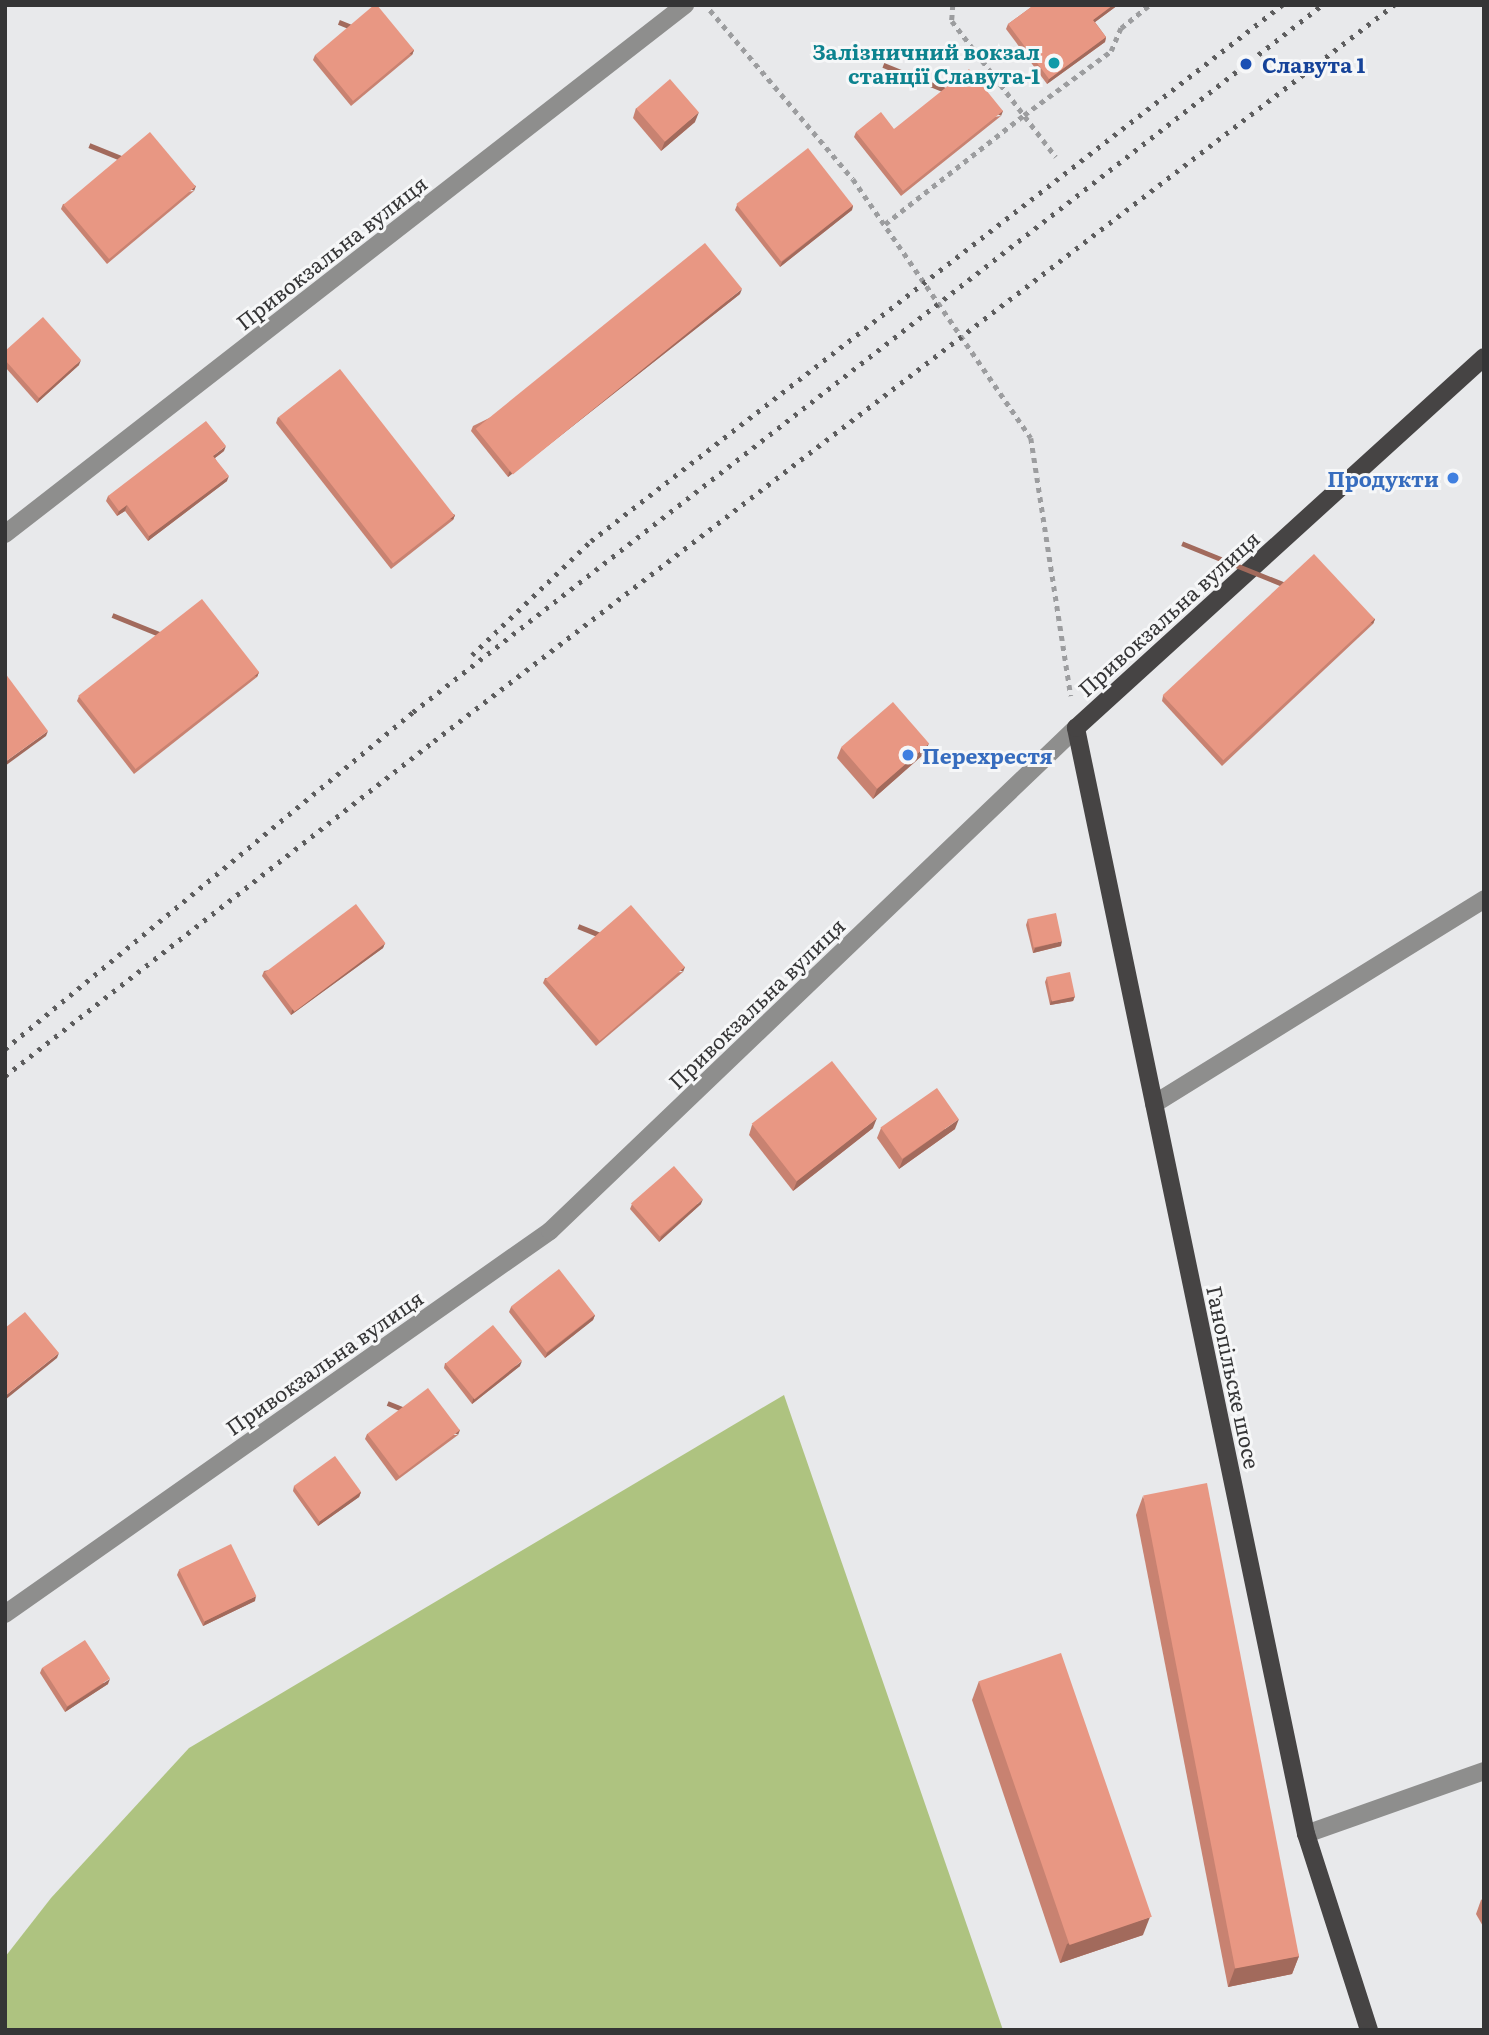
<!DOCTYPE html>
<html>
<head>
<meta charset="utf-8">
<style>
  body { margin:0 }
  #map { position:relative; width:1489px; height:2035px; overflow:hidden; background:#e8e9eb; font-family:Literata,serif }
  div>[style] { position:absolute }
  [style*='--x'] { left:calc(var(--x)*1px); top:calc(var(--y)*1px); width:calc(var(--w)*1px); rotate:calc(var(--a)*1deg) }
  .green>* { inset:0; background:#aec380 }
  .path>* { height:4.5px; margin-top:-2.25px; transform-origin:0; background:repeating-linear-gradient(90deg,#9c9d9f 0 5px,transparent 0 10px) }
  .minor>* { height:18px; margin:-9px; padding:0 9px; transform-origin:9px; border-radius:9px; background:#8e8e8d }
  .major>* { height:18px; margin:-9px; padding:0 9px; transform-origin:9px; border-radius:9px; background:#464444 }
  .rail>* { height:5px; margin-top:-2.5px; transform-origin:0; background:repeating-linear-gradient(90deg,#5d5d5e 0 3.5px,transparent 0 10.5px) }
  .wall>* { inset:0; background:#c88271 }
  .shaded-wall>* { inset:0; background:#a26a5c; transform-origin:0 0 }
  .building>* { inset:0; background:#e89783; transform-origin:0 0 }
  .dots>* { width:19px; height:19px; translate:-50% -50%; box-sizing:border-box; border:4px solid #f6f7f8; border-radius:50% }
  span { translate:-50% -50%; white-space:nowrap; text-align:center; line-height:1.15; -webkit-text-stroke:6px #f6f7f8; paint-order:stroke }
  .culture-label { font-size:21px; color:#0d838f; font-weight:700 }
  .right { translate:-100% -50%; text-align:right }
  .transit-label { font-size:21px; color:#164399; font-weight:700 }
  .left { translate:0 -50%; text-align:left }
  .street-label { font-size:21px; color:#353536 }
  .shop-label { font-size:21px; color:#366cbe; font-weight:700 }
  .frame { position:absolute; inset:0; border:7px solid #353536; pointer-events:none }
</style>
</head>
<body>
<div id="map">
  <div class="green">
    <i style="clip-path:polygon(784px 1395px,1003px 2030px,5px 2030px,5px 1957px,51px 1898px,189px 1748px)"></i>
  </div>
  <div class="path">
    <i style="--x:953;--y:5;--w:16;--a:94"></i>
    <i style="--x:952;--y:21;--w:171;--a:52.6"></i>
    <i style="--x:710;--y:10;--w:221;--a:49.8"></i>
    <i style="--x:853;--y:179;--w:314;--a:55.5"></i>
    <i style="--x:1031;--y:438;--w:261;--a:81.2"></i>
    <i style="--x:885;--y:224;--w:177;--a:-38.1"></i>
    <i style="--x:1024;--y:115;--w:108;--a:-36.3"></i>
    <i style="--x:1111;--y:51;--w:25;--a:-67"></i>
    <i style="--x:1121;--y:28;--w:36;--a:-39"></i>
  </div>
  <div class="minor">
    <i style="--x:5;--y:534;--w:862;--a:-37.88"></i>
    <i style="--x:1154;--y:1104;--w:388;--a:-31.8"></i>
    <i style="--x:5;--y:1614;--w:666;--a:-35.1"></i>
    <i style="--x:550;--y:1231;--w:728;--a:-43.72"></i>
    <i style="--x:1306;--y:1834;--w:189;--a:-19.5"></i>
  </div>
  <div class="major">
    <i style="--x:1369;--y:2030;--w:206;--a:-107.8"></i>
    <i style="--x:1306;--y:1834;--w:1130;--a:-101.75"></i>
    <i style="--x:1076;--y:728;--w:551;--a:-42.28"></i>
  </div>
  <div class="rail">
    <i style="--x:472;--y:655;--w:165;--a:-43.8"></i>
    <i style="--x:591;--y:541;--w:875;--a:-37.8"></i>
    <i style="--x:5;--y:1049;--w:529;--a:-39.56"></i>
    <i style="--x:413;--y:712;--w:1152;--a:-37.87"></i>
    <i style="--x:5;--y:1076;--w:544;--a:-37.99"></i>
    <i style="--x:434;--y:741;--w:1210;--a:-37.48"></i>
  </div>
  <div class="wall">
    <i style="clip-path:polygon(1034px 5px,1118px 5px,1095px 22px,1106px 37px,1105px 42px,1047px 84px,1006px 29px,1008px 24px)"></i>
    <i style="clip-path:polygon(414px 50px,412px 55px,351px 106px,313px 60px,315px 55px)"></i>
    <i style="clip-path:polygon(636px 108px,695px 122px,661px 151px,633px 118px)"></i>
    <i style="clip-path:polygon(1001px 116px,901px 196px,854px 137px,856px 132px,894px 129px)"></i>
    <i style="clip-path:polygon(194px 191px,107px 264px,61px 209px,63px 204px)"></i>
    <i style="clip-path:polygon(737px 205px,853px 205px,852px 210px,780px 267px,735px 210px)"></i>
    <i style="clip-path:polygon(740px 294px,508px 477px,471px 431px,473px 426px)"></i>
    <i style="clip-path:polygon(5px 351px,79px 365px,37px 403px,5px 367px)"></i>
    <i style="clip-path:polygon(278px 417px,455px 515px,453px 520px,391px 569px,276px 423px)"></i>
    <i style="clip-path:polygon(224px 451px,215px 458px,227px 481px,148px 541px,125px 511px,117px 516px,106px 501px,108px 496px)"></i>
    <i style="clip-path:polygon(1375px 619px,1373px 624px,1222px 766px,1162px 701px,1163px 696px)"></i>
    <i style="clip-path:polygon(259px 672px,257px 677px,134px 774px,77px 701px,79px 696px)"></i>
    <i style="clip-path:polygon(841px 748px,925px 753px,873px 799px,837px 758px)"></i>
    <i style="clip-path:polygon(1028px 919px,1061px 946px,1033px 953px,1026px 925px)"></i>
    <i style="clip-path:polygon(385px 943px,383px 948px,291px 1015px,262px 976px,264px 971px)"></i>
    <i style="clip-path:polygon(683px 972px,596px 1046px,543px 983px,545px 978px)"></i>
    <i style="clip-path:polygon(1047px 977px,1075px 996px,1073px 1001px,1050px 1005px,1045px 982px)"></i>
    <i style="clip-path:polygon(752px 1125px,873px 1128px,793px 1191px,749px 1135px)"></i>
    <i style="clip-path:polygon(881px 1128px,955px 1129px,899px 1169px,877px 1138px)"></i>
    <i style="clip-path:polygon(632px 1204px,701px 1204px,659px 1242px,630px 1209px)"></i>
    <i style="clip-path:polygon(511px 1307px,595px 1315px,593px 1320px,545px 1358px,509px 1312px)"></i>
    <i style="clip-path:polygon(445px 1363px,520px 1366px,472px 1404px,444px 1368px)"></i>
    <i style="clip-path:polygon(367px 1434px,458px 1435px,396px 1481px,365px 1439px)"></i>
    <i style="clip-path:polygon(294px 1486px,361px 1492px,359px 1497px,318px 1526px,293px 1491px)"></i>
    <i style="clip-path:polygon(1143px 1496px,1299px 1956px,1292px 1974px,1228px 1987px,1136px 1515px)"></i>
    <i style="clip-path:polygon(179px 1570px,255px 1601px,203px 1626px,177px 1575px)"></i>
    <i style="clip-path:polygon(42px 1668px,108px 1684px,65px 1712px,40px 1673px)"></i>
    <i style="clip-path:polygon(979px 1681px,1143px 1935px,1060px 1963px,972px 1700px)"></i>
    <i style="clip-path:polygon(1484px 1898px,1484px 1928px,1476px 1914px,1481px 1900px)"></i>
  </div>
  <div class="shaded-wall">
    <i style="clip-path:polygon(1113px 5px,1118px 5px,1091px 25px,1093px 20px)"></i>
    <i style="clip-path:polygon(1106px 37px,1105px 42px,1047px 84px,1049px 79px)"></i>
    <i style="left:414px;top:50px;width:5px;height:80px;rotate:112deg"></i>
    <i style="left:1003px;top:111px;width:5px;height:128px;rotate:112deg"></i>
    <i style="clip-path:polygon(699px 112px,695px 122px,661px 151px,665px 141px)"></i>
    <i style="left:196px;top:186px;width:5px;height:114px;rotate:112deg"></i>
    <i style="clip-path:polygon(853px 205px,852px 210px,780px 267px,782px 262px)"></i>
    <i style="clip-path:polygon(742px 289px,740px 294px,508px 477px,509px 472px)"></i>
    <i style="clip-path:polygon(81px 360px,79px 365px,37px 403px,39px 398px)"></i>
    <i style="clip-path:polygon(226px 446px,224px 451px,211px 461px,213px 456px)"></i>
    <i style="clip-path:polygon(229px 476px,227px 481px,148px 541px,149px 536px)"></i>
    <i style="clip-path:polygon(127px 505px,125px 511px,117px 516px,119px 511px)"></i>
    <i style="left:455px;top:515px;width:5px;height:79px;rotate:112deg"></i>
    <i style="left:1375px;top:619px;width:5px;height:207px;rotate:112deg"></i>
    <i style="left:259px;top:672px;width:5px;height:157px;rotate:112deg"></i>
    <i style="clip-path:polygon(48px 731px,46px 736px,5px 766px,5px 762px)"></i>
    <i style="clip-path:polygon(929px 743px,925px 753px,873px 799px,877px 789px)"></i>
    <i style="clip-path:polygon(1062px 941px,1061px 946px,1033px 953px,1035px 948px)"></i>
    <i style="clip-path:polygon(385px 943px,383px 948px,291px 1015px,292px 1010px)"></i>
    <i style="left:685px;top:967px;width:5px;height:114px;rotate:112deg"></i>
    <i style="clip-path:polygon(1075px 996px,1073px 1001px,1050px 1005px,1051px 1000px)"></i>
    <i style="clip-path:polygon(877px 1118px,873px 1128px,793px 1191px,797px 1181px)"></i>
    <i style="clip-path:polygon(959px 1119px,955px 1129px,899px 1169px,903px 1159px)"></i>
    <i style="clip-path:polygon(703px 1199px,701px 1204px,659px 1242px,661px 1237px)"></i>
    <i style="clip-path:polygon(595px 1315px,593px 1320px,545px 1358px,547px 1353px)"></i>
    <i style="clip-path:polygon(59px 1353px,57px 1358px,5px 1400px,5px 1396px)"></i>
    <i style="clip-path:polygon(522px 1361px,520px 1366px,472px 1404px,473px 1399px)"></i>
    <i style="left:460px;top:1430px;width:5px;height:77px;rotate:112deg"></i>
    <i style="clip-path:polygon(361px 1492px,359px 1497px,318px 1526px,320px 1521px)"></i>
    <i style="clip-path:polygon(256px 1596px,255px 1601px,203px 1626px,205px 1621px)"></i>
    <i style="clip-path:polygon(110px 1679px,108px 1684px,65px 1712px,67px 1707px)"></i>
    <i style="clip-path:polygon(1150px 1917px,1143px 1935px,1060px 1963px,1067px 1944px)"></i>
    <i style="clip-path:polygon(1299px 1956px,1292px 1974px,1228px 1987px,1235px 1968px)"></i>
  </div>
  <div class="building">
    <i style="clip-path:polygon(374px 5px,377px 5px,414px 50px,353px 101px,315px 55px)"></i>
    <i style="clip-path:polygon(1034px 5px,1113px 5px,1093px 20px,1106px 37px,1049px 79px,1008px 24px)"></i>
    <i style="clip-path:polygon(969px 69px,1003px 111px,903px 191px,856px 132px,881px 112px,894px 129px)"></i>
    <i style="left:670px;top:79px;width:44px;height:45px;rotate:49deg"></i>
    <i style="left:150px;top:132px;width:71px;height:113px;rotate:50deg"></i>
    <i style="left:808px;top:148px;width:73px;height:91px;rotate:52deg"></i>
    <i style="left:705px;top:243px;width:59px;height:295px;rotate:51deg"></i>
    <i style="clip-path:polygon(43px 317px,81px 360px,39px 398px,5px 360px,5px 351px)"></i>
    <i style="left:340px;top:369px;width:186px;height:78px;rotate:52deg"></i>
    <i style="clip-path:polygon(206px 421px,226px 446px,213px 456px,229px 476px,149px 536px,127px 505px,119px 511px,108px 496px)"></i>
    <i style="left:1314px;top:554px;width:89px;height:207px;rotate:47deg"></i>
    <i style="left:202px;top:599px;width:93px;height:157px;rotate:52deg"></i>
    <i style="clip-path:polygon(5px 673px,48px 731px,5px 762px)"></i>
    <i style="left:893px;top:702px;width:55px;height:69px;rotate:49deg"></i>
    <i style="left:356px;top:904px;width:49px;height:114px;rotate:53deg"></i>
    <i style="left:631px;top:905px;width:82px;height:113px;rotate:49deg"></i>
    <i style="left:1056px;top:913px;width:29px;height:29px;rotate:78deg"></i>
    <i style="left:1070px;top:972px;width:25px;height:24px;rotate:78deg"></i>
    <i style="left:832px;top:1061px;width:73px;height:102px;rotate:52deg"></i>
    <i style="left:937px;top:1088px;width:38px;height:69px;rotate:55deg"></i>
    <i style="left:674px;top:1166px;width:44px;height:57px;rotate:49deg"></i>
    <i style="left:559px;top:1269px;width:58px;height:61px;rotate:52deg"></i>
    <i style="clip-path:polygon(25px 1312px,59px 1353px,5px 1396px,5px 1328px)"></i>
    <i style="left:493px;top:1325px;width:46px;height:61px;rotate:51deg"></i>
    <i style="left:428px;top:1388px;width:53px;height:76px;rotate:53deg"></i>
    <i style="left:335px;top:1456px;width:44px;height:51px;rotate:54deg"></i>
    <i style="left:1207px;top:1483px;width:482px;height:65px;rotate:79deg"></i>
    <i style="left:231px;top:1544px;width:58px;height:58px;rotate:64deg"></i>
    <i style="left:85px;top:1640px;width:46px;height:51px;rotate:57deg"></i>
    <i style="left:1061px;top:1653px;width:279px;height:87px;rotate:71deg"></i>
  </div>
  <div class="dots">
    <i style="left:1054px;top:63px;background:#0f9aa8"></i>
    <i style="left:1246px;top:64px;background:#1a4fb4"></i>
    <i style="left:1453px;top:478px;background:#3f7fe0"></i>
    <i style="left:908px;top:755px;background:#3f7fe0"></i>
  </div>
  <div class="culture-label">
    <span class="right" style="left:1040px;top:63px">Залізничний вокзал<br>станції Славута-1</span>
  </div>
  <div class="transit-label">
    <span class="left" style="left:1262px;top:64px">Славута 1</span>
  </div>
  <div class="street-label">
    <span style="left:331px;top:252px;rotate:-38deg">Привокзальна вулиця</span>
    <span style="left:1168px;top:613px;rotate:-42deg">Привокзальна вулиця</span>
    <span style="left:756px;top:1003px;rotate:-44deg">Привокзальна вулиця</span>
    <span style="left:324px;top:1362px;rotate:-35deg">Привокзальна вулиця</span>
    <span style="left:1234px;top:1377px;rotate:78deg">Ганопільске шосе</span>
  </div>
  <div class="shop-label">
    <span class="right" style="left:1439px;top:478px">Продукти</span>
    <span class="left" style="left:922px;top:755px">Перехрестя</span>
  </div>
  <div class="frame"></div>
</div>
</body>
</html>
